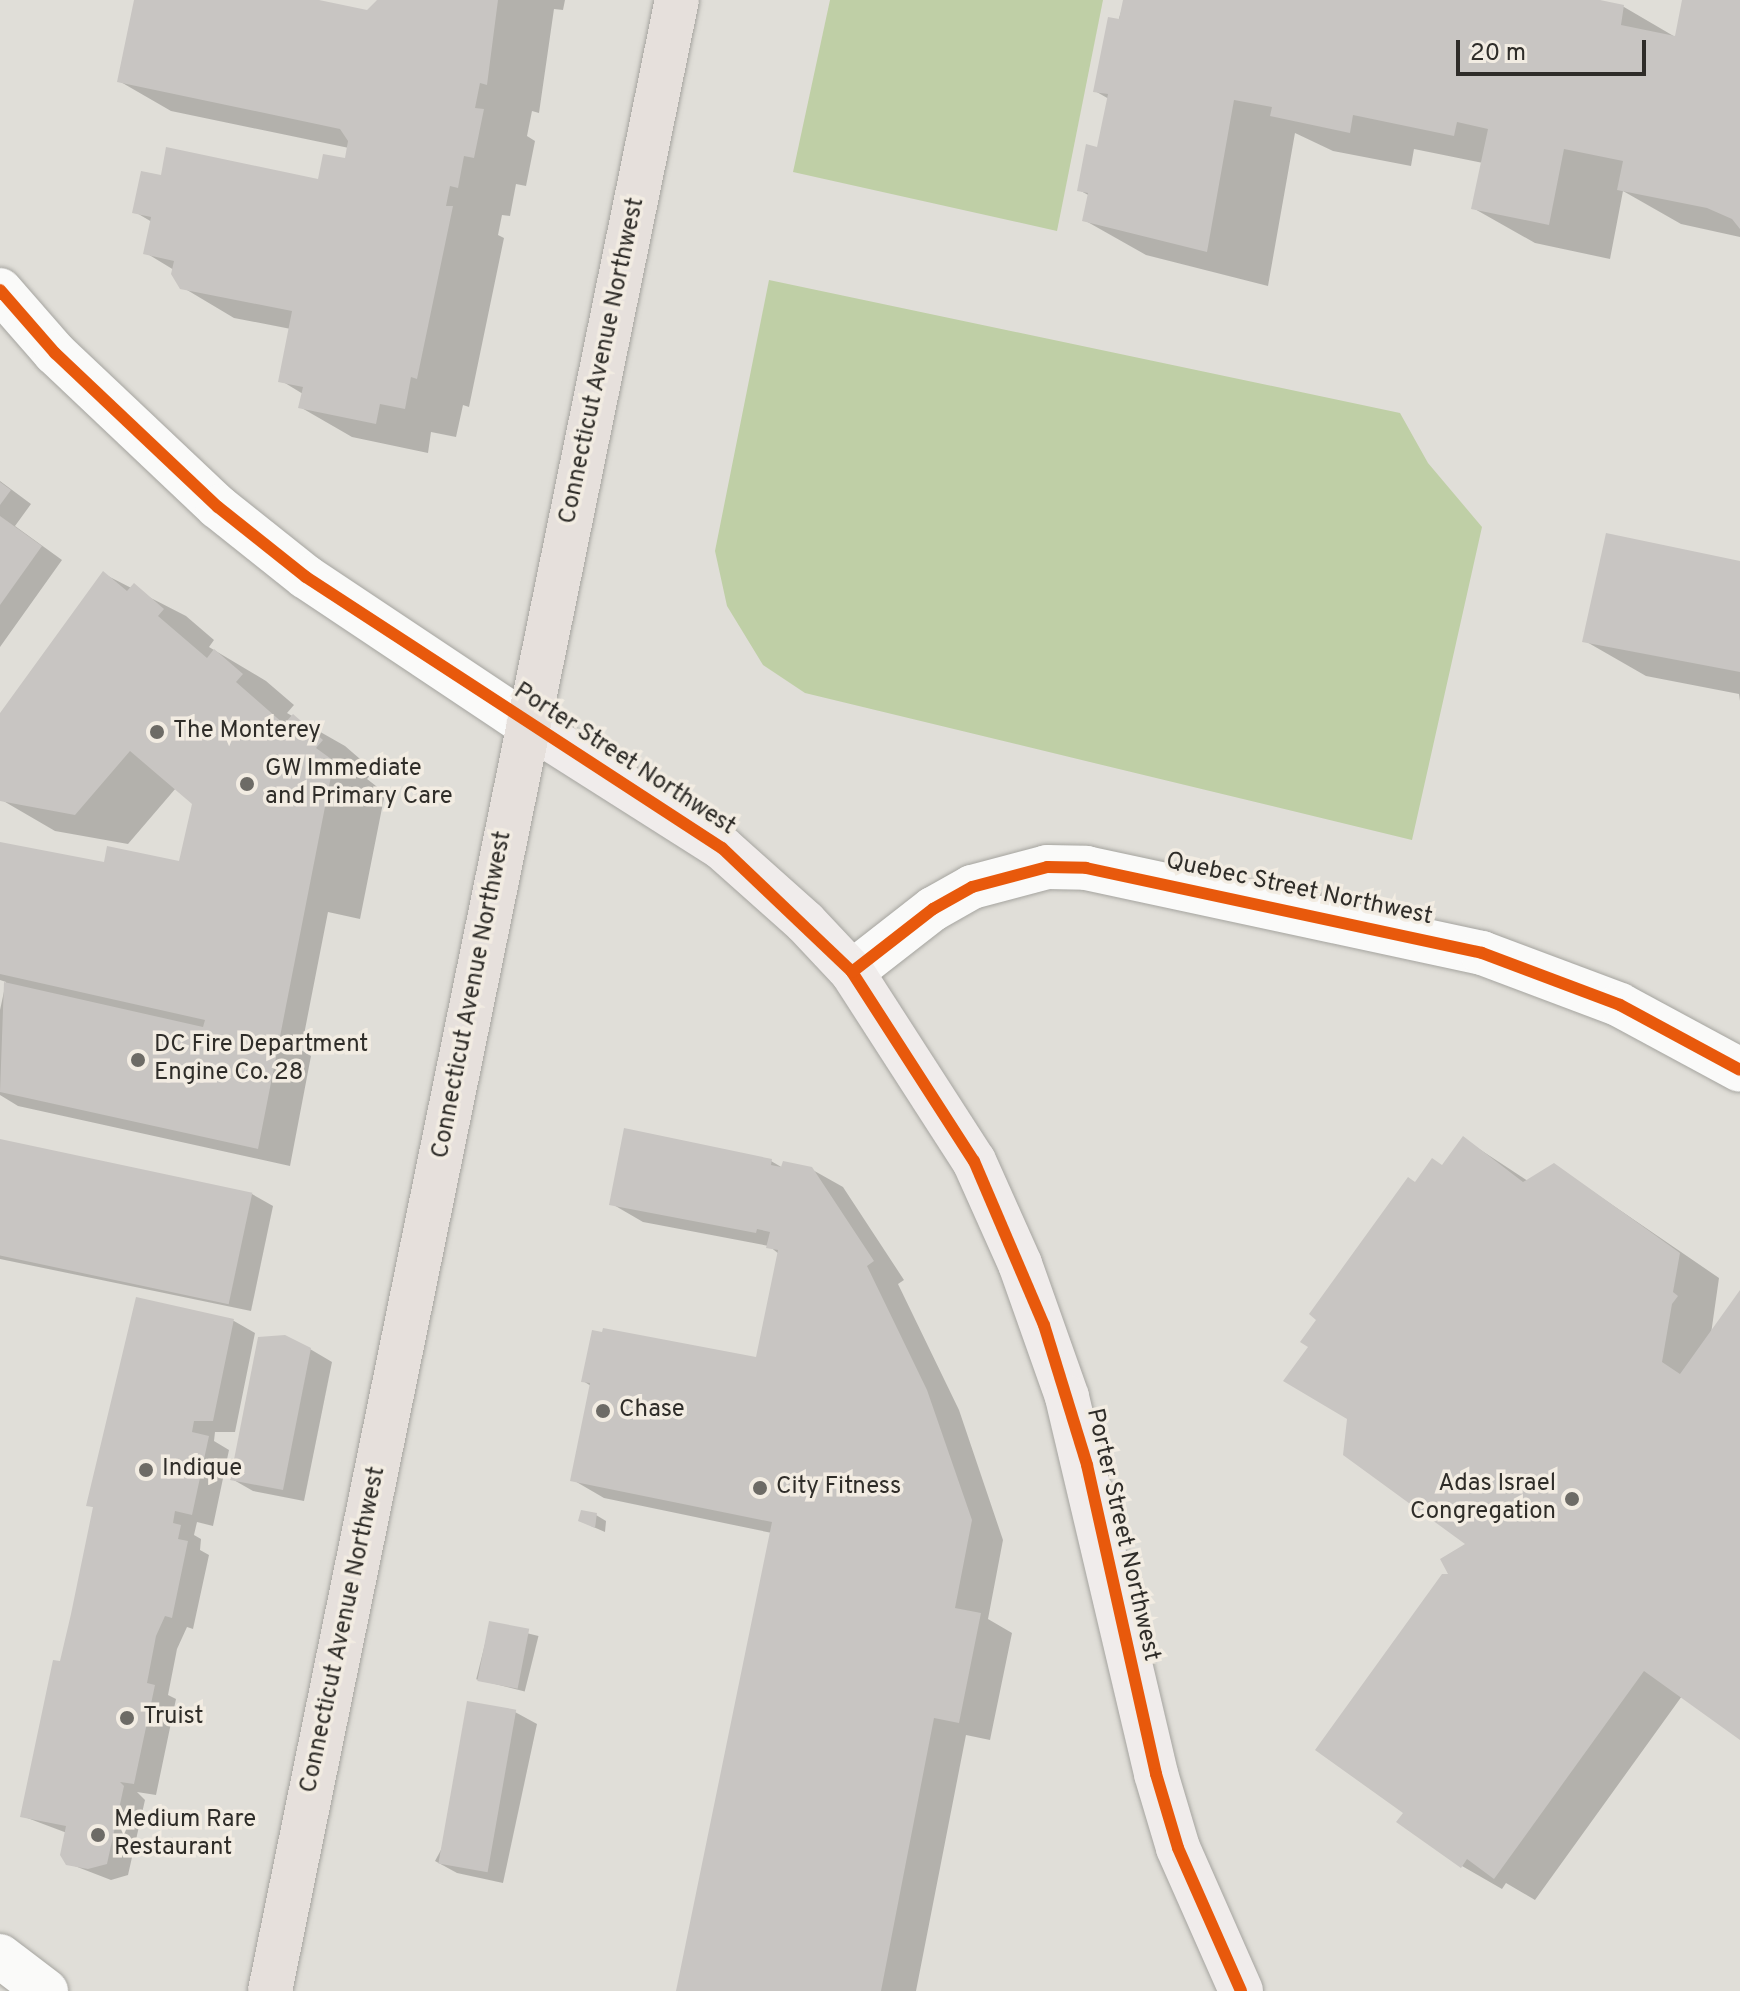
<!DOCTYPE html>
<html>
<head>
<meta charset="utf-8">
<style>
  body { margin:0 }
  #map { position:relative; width:1740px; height:1991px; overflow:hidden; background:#e0ded8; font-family:Overpass,sans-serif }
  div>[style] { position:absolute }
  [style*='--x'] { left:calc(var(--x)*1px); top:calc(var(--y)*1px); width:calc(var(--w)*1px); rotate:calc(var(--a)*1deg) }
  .green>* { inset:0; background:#bfcfa6 }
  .shadow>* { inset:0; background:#0003; transform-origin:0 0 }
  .building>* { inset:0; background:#c8c5c2; transform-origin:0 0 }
  .roads { filter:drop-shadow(0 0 2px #a5a49f) drop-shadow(0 0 2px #a5a49f) }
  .minor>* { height:44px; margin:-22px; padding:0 22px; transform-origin:22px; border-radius:22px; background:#fafaf9 }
  .tertiary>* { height:44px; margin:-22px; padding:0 22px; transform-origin:22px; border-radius:22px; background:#fafaf9 }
  .secondary>* { height:44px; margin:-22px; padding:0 22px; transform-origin:22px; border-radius:22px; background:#f0eceb }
  .primary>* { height:44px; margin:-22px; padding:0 22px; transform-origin:22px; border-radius:22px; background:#e6e0dc }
  .cycleway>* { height:12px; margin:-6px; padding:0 6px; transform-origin:6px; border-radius:6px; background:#e8590c }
  .dots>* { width:22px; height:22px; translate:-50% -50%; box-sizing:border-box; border:4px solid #f2ece2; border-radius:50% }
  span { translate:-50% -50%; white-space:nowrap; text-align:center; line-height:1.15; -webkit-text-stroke:7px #f2ece2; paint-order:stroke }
  .street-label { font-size:24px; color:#2f2d29 }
  .poi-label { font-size:24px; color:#2f2d29 }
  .left { translate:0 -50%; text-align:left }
  .right { translate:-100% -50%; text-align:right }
  .scale { position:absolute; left:1456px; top:40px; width:190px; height:36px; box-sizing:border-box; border:4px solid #2f2d29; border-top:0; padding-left:10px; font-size:24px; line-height:28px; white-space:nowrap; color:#2f2d29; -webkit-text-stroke:6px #f2ece2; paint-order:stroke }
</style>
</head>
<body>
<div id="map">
  <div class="green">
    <i style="clip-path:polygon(830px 0,1103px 0,1057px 231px,793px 172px)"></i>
    <i style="clip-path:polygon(769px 280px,1400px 413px,1428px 463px,1482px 527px,1412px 840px,805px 693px,763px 665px,727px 606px,715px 551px)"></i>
  </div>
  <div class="shadow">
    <i style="clip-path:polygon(136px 0,310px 0,367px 12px,379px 0,565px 0,563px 10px,554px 9px,539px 113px,532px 111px,527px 136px,535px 141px,526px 186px,516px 184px,510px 216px,502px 215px,498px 235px,504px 238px,469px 407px,463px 405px,456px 437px,431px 432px,428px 453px,352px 437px,300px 407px,303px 394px,280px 380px,291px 329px,234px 318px,182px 287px,174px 270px,146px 253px,152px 222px,135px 212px,162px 178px,320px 181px,346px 160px,349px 148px,171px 111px,119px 81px)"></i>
    <i style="clip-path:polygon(1125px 0,1590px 0,1624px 7px,1677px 38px,1684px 0,1740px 0,1740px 237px,1681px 224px,1623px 191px,1610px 259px,1535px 243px,1473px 208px,1483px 163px,1414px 149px,1411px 166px,1333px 151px,1295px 133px,1268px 286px,1146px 255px,1084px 220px,1090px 196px,1079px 190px,1099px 150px,1109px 99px,1095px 91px)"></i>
    <i style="clip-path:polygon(0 481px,31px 504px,15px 526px,62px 560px,0 647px)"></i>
    <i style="clip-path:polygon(1740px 563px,1740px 701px,1739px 694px,1646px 676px,1585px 641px)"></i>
    <i style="clip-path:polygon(104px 574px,186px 616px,214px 640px,209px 647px,266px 681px,294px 705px,287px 713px,345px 746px,374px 771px,367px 779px,385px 793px,360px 919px,328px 912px,301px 1050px,311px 1056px,290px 1166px,18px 1106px,0 1095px,0 1010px,6px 982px,0 980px,0 844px,105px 864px,192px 867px,194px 803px,176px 788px,128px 844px,55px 831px,0 799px,0 717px)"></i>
    <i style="clip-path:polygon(1464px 1139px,1528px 1181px,1554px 1165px,1719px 1278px,1711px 1334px,1740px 1293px,1740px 1738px,1682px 1696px,1535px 1900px,1506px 1883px,1502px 1889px,1462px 1866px,1399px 1822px,1406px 1812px,1469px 1544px,1417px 1184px,1443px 1167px)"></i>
    <i style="clip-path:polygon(0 1141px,252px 1194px,273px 1206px,251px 1311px,0 1259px)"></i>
    <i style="clip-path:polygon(771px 1161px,783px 1168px,811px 1169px,843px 1187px,904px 1280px,898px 1284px,959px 1410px,1003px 1540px,988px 1619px,1012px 1633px,990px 1740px,966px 1735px,916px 1991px,679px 1991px,772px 1533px,604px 1498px,573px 1480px,591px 1386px,583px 1381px,758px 1359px,779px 1254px,769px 1246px,643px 1222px,612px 1204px)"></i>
    <i style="clip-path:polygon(137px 1299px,234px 1321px,255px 1333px,235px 1432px,215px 1432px,214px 1441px,229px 1450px,213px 1526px,197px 1522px,194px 1535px,201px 1539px,200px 1550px,209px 1555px,193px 1629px,187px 1627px,177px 1649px,168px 1695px,176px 1699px,156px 1795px,137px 1792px,145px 1800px,128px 1875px,111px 1880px,67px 1863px,67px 1833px,22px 1816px,61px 1664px,95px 1508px,89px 1505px)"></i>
    <i style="clip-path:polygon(310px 1349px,332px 1362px,304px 1501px,253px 1491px,232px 1479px)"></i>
    <i style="clip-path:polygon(596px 1515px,606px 1521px,605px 1532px,591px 1526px)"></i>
    <i style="left:490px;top:1624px;width:50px;height:57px;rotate:14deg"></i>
    <i style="clip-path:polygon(515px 1712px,537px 1724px,503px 1883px,457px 1873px,435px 1861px)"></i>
  </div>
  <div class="building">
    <i style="clip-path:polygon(134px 0,319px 0,367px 10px,377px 0,498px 0,487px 85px,480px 83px,475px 108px,484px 109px,474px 158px,464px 156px,458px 188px,450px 186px,446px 206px,453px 206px,417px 379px,411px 377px,405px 409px,380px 404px,376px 424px,298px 408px,303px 387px,278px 382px,292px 311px,180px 289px,171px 274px,174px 261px,143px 254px,151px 217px,132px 213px,141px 171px,161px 175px,166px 147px,318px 179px,323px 154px,345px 158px,348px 141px,340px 129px,117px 82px)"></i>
    <i style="clip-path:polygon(1123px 0,1600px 0,1624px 5px,1621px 25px,1675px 36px,1682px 0,1740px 0,1740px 229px,1732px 219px,1707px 208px,1617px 190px,1623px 161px,1564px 149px,1549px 225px,1471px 209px,1488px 129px,1457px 122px,1454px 136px,1353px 115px,1350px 133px,1270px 116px,1272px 107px,1234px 100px,1207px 252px,1082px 221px,1088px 193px,1077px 191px,1086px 144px,1097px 147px,1108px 94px,1093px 92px,1108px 17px,1119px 19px)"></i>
    <i style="clip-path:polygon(0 482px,11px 490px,0 505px)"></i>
    <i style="clip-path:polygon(0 516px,42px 546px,0 605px)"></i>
    <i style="clip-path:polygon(1606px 533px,1740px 561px,1740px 672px,1582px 642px)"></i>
    <i style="clip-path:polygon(103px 571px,127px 591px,134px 583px,164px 609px,158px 616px,207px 658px,214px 649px,243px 674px,236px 682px,284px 724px,293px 714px,323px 740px,316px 748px,334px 761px,258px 1149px,0 1092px,4px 982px,203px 1027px,205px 1020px,0 974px,0 842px,104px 862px,107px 846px,179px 861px,192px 804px,130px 751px,75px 815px,0 801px,0 713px)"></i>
    <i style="clip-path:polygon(624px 1128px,772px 1159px,771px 1165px,781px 1167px,783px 1161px,812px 1167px,874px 1261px,867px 1266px,927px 1390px,972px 1520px,955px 1608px,981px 1613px,959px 1723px,934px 1718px,881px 1991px,676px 1991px,772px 1522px,570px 1481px,590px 1383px,581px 1382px,592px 1330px,602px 1332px,603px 1328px,756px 1357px,778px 1250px,766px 1248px,770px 1232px,757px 1229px,756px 1233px,609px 1205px)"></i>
    <i style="clip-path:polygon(1463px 1136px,1523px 1182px,1554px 1163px,1680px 1253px,1673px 1292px,1678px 1296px,1672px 1304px,1662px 1362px,1680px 1374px,1740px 1290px,1740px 1740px,1644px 1671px,1494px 1879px,1467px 1859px,1461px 1868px,1396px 1822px,1403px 1813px,1315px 1750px,1442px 1574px,1448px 1574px,1440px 1559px,1465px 1544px,1343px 1455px,1347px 1419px,1283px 1381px,1308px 1347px,1300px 1342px,1316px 1320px,1309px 1314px,1408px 1177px,1415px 1182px,1432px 1158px,1442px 1165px)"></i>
    <i style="left:0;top:1139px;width:258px;height:114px;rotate:12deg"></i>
    <i style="clip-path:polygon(136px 1297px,234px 1319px,213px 1421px,194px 1421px,192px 1432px,209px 1436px,192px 1515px,175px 1511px,173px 1523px,181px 1525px,178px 1539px,188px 1541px,172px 1618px,165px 1616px,156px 1636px,147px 1683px,155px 1685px,134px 1784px,120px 1782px,124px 1786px,107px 1864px,88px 1869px,66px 1865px,60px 1855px,66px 1826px,20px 1817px,53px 1660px,60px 1661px,71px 1614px,93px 1507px,86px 1506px)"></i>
    <i style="clip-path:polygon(285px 1335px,311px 1348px,283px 1490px,230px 1480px,258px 1337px)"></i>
    <i style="clip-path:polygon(581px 1510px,597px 1513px,595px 1528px,578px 1521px)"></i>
    <i style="left:489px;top:1621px;width:41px;height:61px;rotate:11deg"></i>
    <i style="left:467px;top:1701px;width:50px;height:165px;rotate:10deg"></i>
  </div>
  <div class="roads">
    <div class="minor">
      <i style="--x:852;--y:972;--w:103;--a:-37.9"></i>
      <i style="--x:933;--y:909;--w:45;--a:-29.4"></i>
      <i style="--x:972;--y:887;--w:78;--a:-14.9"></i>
      <i style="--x:1047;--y:867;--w:39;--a:1"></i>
      <i style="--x:1086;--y:868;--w:405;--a:12.1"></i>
      <i style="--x:1482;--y:953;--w:147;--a:20.6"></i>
      <i style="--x:1620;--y:1005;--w:136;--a:28.4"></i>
      <i style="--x:0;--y:1956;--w:58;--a:37.3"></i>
    </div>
    <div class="tertiary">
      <i style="--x:0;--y:290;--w:84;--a:48.9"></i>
      <i style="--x:55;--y:353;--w:224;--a:43.4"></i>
      <i style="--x:218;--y:507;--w:112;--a:38.5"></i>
      <i style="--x:306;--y:577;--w:267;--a:33.7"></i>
    </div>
    <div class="secondary">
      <i style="--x:528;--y:725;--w:230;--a:32.4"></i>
      <i style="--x:722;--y:848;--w:111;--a:41.7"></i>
      <i style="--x:805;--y:922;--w:69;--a:46.8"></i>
      <i style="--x:852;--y:972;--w:225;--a:57.2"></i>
      <i style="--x:974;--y:1161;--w:113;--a:65.9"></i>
      <i style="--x:1020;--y:1264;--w:141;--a:70.5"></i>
      <i style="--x:1067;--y:1397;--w:387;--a:76.7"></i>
      <i style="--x:1156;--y:1774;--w:77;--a:73.4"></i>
      <i style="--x:1178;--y:1848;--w:156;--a:66.2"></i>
    </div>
    <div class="primary">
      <i style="--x:270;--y:1991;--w:2032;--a:-78.45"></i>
    </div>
  </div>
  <div class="cycleway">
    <i style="--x:0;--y:290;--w:84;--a:48.9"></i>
    <i style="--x:55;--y:353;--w:224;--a:43.4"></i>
    <i style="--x:218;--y:507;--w:112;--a:38.5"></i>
    <i style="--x:306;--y:577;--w:496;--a:33.1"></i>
    <i style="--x:722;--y:848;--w:180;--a:43.6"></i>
    <i style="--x:852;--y:972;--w:225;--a:57.2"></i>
    <i style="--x:974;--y:1161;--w:178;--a:66.9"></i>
    <i style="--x:1044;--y:1325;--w:146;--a:72.9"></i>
    <i style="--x:1087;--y:1465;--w:317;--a:77.4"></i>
    <i style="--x:1156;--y:1774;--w:77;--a:73.4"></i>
    <i style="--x:1178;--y:1848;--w:156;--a:66.2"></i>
    <i style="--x:852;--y:972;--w:103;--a:-37.9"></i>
    <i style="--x:933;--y:909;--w:45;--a:-29.4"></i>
    <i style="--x:972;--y:887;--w:78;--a:-14.9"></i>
    <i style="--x:1047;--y:867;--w:39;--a:1"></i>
    <i style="--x:1086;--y:868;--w:405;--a:12.1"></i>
    <i style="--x:1482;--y:953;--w:147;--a:20.6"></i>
    <i style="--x:1620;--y:1005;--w:136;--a:28.4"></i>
  </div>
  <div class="dots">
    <i style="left:157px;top:732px;background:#6d6b66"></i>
    <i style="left:247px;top:784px;background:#6d6b66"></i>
    <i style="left:138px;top:1060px;background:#6d6b66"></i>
    <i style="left:603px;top:1411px;background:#6d6b66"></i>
    <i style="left:146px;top:1470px;background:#6d6b66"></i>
    <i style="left:760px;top:1488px;background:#6d6b66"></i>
    <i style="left:1572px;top:1499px;background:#6d6b66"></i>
    <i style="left:127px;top:1718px;background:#6d6b66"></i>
    <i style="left:98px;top:1835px;background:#6d6b66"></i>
  </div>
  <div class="street-label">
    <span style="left:603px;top:361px;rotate:-78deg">Connecticut Avenue Northwest</span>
    <span style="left:624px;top:760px;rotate:33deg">Porter Street Northwest</span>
    <span style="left:1299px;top:890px;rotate:12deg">Quebec Street Northwest</span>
    <span style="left:473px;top:995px;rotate:-79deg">Connecticut Avenue Northwest</span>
    <span style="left:1122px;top:1535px;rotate:77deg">Porter Street Northwest</span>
    <span style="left:344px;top:1630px;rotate:-78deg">Connecticut Avenue Northwest</span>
  </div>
  <div class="poi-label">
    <span class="left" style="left:173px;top:732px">The Monterey</span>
    <span class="left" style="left:265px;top:784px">GW Immediate<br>and Primary Care</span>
    <span class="left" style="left:154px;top:1060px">DC Fire Department<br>Engine Co. 28</span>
    <span class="left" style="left:619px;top:1411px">Chase</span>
    <span class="left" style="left:162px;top:1470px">Indique</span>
    <span class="right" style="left:1556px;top:1499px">Adas Israel<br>Congregation</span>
    <span class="left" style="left:776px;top:1488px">City Fitness</span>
    <span class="left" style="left:143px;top:1718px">Truist</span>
    <span class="left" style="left:114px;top:1835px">Medium Rare<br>Restaurant</span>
  </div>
  <div class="scale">20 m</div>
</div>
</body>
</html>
